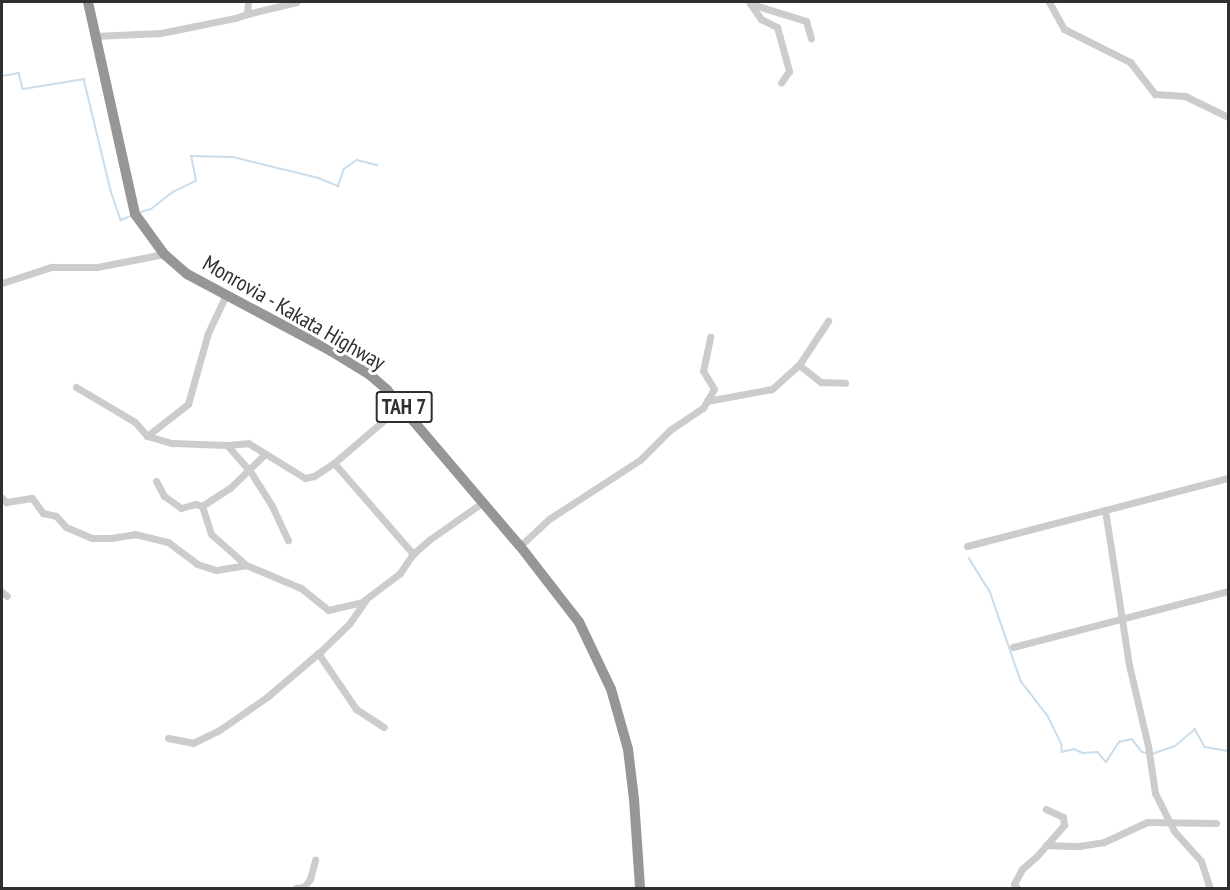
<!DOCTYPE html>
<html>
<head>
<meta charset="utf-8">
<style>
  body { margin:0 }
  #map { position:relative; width:1230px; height:890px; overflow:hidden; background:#fff; font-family:"PT Sans Narrow",sans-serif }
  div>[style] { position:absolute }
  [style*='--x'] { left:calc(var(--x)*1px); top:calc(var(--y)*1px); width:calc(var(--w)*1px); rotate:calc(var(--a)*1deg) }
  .stream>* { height:1.5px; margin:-0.75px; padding:0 0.75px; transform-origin:0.75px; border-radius:0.75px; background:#c9ddec }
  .minor>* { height:7px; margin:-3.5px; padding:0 3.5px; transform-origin:3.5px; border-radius:3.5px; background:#ccc }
  .highway>* { height:10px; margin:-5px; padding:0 5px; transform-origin:5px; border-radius:5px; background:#969696 }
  span { translate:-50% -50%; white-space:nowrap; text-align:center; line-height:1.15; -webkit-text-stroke:6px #fff; paint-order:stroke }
  .shield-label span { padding:2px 4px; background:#fff; border:2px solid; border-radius:4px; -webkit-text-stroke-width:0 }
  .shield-label { font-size:21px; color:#2f2f2f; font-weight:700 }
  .street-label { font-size:22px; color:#2f2f2f }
  .frame { position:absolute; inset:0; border:3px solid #2f2f2f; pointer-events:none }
</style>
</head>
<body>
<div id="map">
  <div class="stream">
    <i style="--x:2;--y:76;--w:17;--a:-10"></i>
    <i style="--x:19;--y:73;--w:16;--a:76"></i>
    <i style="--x:23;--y:89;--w:62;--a:-9.3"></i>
    <i style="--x:84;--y:79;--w:115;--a:76.4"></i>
    <i style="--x:111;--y:191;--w:31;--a:71"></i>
    <i style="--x:121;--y:220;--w:11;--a:-22"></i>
    <i style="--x:141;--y:212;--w:10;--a:-17"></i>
    <i style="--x:151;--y:209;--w:28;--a:-38"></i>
    <i style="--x:173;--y:192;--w:25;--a:-26"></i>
    <i style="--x:196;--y:181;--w:25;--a:-101"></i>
    <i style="--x:191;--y:156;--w:42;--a:1.4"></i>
    <i style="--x:233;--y:157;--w:89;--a:13.7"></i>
    <i style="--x:319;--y:178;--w:21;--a:23"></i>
    <i style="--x:338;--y:186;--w:18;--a:-71"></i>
    <i style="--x:344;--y:169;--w:16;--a:-35"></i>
    <i style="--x:357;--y:160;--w:21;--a:14"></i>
    <i style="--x:969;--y:558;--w:39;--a:58"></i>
    <i style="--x:990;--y:591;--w:95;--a:71"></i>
    <i style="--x:1021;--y:681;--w:44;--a:52.4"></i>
    <i style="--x:1048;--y:716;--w:32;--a:64"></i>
    <i style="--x:1062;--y:745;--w:7;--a:90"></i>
    <i style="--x:1062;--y:752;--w:12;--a:-14"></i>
    <i style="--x:1074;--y:749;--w:10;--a:24"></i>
    <i style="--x:1083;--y:753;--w:15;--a:-4"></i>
    <i style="--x:1098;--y:752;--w:13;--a:51"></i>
    <i style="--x:1106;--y:762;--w:24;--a:-57"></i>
    <i style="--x:1119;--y:742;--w:13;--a:-13"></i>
    <i style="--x:1132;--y:739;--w:16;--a:52"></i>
    <i style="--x:1142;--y:752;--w:5;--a:11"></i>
    <i style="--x:1152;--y:754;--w:24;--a:-19"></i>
    <i style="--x:1175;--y:746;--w:26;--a:-40"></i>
    <i style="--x:1195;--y:729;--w:21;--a:61"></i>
    <i style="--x:1205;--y:747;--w:23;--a:10"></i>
  </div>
  <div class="minor">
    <i style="--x:749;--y:2;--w:21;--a:55"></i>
    <i style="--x:761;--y:19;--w:18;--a:27"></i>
    <i style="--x:777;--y:27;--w:46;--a:74.7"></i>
    <i style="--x:789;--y:71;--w:14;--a:124"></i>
    <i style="--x:1049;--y:2;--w:31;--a:61"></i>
    <i style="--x:1064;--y:29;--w:74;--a:26.6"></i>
    <i style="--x:1130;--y:62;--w:41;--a:52"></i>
    <i style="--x:1155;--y:94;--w:30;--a:4"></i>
    <i style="--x:1185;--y:96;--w:48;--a:26"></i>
    <i style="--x:751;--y:4;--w:58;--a:17.2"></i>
    <i style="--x:806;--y:21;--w:18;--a:74"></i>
    <i style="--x:247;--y:14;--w:51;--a:-13.5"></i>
    <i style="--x:94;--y:36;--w:67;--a:-2.6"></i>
    <i style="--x:161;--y:33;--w:76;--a:-11.5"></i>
    <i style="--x:235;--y:18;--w:13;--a:-18"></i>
    <i style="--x:247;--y:14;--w:12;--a:-85"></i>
    <i style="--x:2;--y:283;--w:52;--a:-18.1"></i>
    <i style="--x:51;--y:267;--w:46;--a:0"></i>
    <i style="--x:97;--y:267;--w:68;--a:-11"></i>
    <i style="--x:799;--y:365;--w:28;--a:38"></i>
    <i style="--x:821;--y:382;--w:24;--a:2"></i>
    <i style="--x:76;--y:387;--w:69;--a:30.7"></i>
    <i style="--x:135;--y:422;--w:18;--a:49"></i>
    <i style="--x:147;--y:436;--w:26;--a:16"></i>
    <i style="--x:172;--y:443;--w:55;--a:2.1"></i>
    <i style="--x:227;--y:445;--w:21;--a:-5"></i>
    <i style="--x:248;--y:443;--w:67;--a:31.6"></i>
    <i style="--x:305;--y:478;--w:9;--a:-13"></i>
    <i style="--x:314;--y:476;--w:24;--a:-33"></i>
    <i style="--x:334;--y:463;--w:89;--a:-40.5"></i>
    <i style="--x:707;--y:401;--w:66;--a:-10.5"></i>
    <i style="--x:772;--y:389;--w:36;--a:-42"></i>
    <i style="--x:799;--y:365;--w:53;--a:-56.6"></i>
    <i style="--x:147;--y:436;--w:52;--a:-38"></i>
    <i style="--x:188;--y:404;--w:74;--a:-74.3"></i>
    <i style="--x:208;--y:333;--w:42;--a:-64.7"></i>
    <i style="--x:227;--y:445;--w:35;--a:49"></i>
    <i style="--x:250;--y:471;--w:41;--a:57.8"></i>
    <i style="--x:272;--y:506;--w:38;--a:65"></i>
    <i style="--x:334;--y:463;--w:121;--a:49"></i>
    <i style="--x:156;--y:481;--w:17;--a:62"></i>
    <i style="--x:164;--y:496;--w:21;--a:35"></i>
    <i style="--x:181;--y:508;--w:15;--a:-16"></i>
    <i style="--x:195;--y:504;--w:7;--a:16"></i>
    <i style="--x:202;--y:506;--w:29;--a:72"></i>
    <i style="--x:211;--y:534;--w:47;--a:41.5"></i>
    <i style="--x:246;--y:565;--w:60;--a:22.7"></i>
    <i style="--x:301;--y:588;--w:35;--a:39"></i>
    <i style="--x:328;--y:610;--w:35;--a:-13"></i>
    <i style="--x:362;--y:602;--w:48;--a:-37.3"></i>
    <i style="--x:400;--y:573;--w:23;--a:-56"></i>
    <i style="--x:413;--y:554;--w:21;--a:-41"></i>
    <i style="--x:429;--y:540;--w:66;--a:-35.1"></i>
    <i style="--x:2;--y:498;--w:6;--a:45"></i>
    <i style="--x:6;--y:502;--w:26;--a:-9"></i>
    <i style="--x:32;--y:498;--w:19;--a:54"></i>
    <i style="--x:43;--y:513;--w:13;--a:13"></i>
    <i style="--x:56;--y:516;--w:15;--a:48"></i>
    <i style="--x:66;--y:527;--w:28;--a:23"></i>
    <i style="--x:92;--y:538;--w:19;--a:0"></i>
    <i style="--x:111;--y:538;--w:24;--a:-9"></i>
    <i style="--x:135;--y:534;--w:34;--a:14"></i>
    <i style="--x:168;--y:542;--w:36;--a:37"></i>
    <i style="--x:197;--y:564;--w:20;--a:18"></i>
    <i style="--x:216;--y:570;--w:30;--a:-9"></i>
    <i style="--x:202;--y:506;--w:33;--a:-33"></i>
    <i style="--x:230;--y:488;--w:49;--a:-44.2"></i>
    <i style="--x:1105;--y:510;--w:157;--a:81.2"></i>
    <i style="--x:1129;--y:665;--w:83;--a:76.8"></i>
    <i style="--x:1148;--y:746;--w:48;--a:81.5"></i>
    <i style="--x:1155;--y:793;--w:42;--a:63.4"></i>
    <i style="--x:1174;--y:831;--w:40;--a:48"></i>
    <i style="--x:1201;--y:861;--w:28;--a:72"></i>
    <i style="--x:520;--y:546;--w:40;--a:-43"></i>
    <i style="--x:549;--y:519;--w:108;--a:-33"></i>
    <i style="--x:640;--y:460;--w:42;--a:-45"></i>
    <i style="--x:670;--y:430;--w:40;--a:-34"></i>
    <i style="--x:703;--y:408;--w:22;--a:-60"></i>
    <i style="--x:714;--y:389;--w:21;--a:-121"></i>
    <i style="--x:703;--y:371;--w:35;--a:-78"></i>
    <i style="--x:967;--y:546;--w:270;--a:-14.6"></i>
    <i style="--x:2;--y:592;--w:6;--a:39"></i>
    <i style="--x:1013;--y:647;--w:222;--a:-14.6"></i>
    <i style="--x:318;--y:653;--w:68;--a:55.8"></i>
    <i style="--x:356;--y:709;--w:33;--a:33"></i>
    <i style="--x:168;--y:738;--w:25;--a:11"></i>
    <i style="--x:193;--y:743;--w:28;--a:-26"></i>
    <i style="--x:218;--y:731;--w:60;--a:-34.8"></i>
    <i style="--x:267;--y:697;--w:72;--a:-40.5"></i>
    <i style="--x:322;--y:650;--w:37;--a:-44"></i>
    <i style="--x:349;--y:624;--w:28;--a:-55"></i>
    <i style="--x:1046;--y:845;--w:33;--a:2"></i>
    <i style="--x:1079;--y:846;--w:25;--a:-9"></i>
    <i style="--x:1104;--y:842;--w:47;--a:-24.9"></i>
    <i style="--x:1147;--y:822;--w:69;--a:0.8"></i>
    <i style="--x:296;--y:888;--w:8;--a:-7"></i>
    <i style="--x:304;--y:887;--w:10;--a:-53"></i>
    <i style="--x:310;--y:879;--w:20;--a:-75"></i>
    <i style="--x:1017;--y:888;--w:5;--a:-127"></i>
    <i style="--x:1014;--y:884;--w:17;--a:-62"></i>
    <i style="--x:1022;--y:869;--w:18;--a:-41"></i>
    <i style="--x:1036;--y:857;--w:43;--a:-48.8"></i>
    <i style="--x:1064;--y:825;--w:8;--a:-97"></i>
    <i style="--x:1063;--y:817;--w:19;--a:-155"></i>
  </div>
  <div class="highway">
    <i style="--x:88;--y:2;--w:217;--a:77.5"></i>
    <i style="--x:135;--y:214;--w:49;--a:54.1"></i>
    <i style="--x:164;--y:254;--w:30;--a:41"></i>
    <i style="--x:187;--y:274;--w:163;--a:28.1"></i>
    <i style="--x:331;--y:351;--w:46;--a:31.6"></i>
    <i style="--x:370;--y:375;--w:23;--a:41"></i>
    <i style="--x:387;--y:390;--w:205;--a:49.6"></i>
    <i style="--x:520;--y:546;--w:96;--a:52.2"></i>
    <i style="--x:579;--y:622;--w:74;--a:64.5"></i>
    <i style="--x:611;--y:689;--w:62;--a:74.2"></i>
    <i style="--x:628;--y:749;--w:50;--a:83.2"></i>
    <i style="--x:634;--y:799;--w:89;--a:86.1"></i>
  </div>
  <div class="shield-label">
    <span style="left:404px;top:407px">TAH 7</span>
  </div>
  <div class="street-label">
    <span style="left:294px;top:313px;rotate:30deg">Monrovia - Kakata Highway</span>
  </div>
  <div class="frame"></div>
</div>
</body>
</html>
